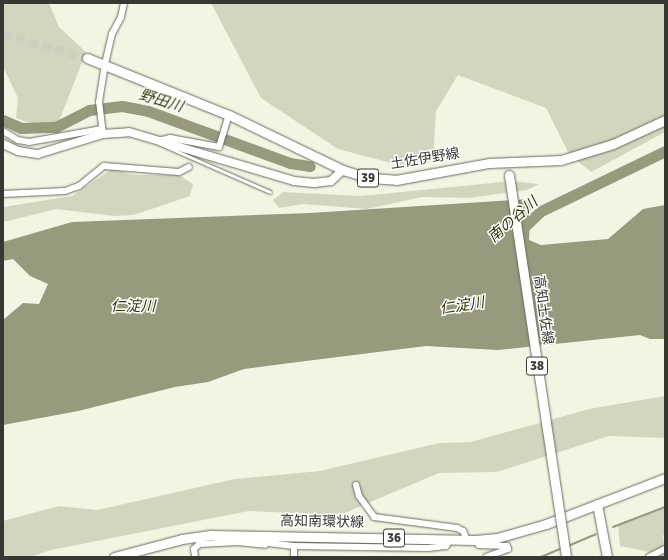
<!DOCTYPE html>
<html>
<head>
<meta charset="utf-8">
<style>
  body { margin:0 }
  #map { position:relative; width:668px; height:560px; overflow:hidden; background:#f3f5e3; font-family:Signika,"Noto Sans JP",sans-serif }
  div>[style] { position:absolute }
  [style*='--x'] { left:calc(var(--x)*1px); top:calc(var(--y)*1px); width:calc(var(--w)*1px); rotate:calc(var(--a)*1deg) }
  .green>* { inset:0; background:#d3d6bf }
  .water>* { inset:0; background:#989a7d }
  .stream>* { height:2px; margin:-1px; padding:0 1px; transform-origin:1px; border-radius:1px; background:#989a7d }
  .river>* { height:11px; margin:-5.5px; padding:0 5.5px; transform-origin:5.5px; border-radius:5.5px; background:#989a7d }
  .primary-tunnel>* { height:9px; margin-top:-4.5px; transform-origin:0; background:repeating-linear-gradient(90deg,#cdcfbf 0 9px,transparent 0 13.5px) }
  .roads { filter:drop-shadow(0 0 1px #696a5b) drop-shadow(0 0 1px #696a5b) }
  .lane>* { height:3px; margin:-1.5px; padding:0 1.5px; transform-origin:1.5px; border-radius:1.5px; background:#fff }
  .street>* { height:6px; margin:-3px; padding:0 3px; transform-origin:3px; border-radius:3px; background:#fff }
  .secondary>* { height:8px; margin:-4px; padding:0 4px; transform-origin:4px; border-radius:4px; background:#fff }
  .primary>* { height:9px; margin:-4.5px; padding:0 4.5px; transform-origin:4.5px; border-radius:4.5px; background:#fff }
  .bridges { filter:drop-shadow(0 0 1px #696a5b) drop-shadow(0 0 1px #696a5b) }
  .primary-bridge>* { height:9px; margin:-4.5px; padding:0 4.5px; transform-origin:4.5px; border-radius:4.5px; background:#fff }
  span { translate:-50% -50%; white-space:nowrap; text-align:center; line-height:1.15; -webkit-text-stroke:3px #fff; paint-order:stroke }
  .shield-label span { padding:1px 3px; background:#fff; border:1px solid; border-radius:3px; -webkit-text-stroke-width:0 }
  .shield-label { font-size:13px; color:#373831; font-weight:700 }
  .street-label { font-size:14px; color:#373831 }
  .water-label { font-size:15px; color:#333400; font-style:italic }
  .frame { position:absolute; inset:0; border:4px solid #373831; pointer-events:none }
</style>
</head>
<body>
<div id="map">
  <div class="green">
    <i style="clip-path:polygon(3px 3px,49px 3px,59px 27px,86px 52px,58px 124px,39px 126px,16px 118px,18px 98px,3px 67px)"></i>
    <i style="clip-path:polygon(211px 3px,665px 3px,665px 132px,591px 172px,569px 154px,546px 108px,458px 75px,436px 111px,433px 161px,410px 168px,338px 149px,261px 98px)"></i>
    <i style="clip-path:polygon(112px 169px,134px 175px,179px 175px,193px 184px,190px 196px,134px 215px,114px 216px,57px 209px,3px 222px,3px 207px,72px 196px)"></i>
    <i style="clip-path:polygon(512px 181px,539px 184px,527px 190px,468px 198px,422px 197px,367px 209px,303px 204px,279px 208px,273px 200px,283px 192px,361px 196px)"></i>
    <i style="clip-path:polygon(665px 396px,665px 438px,609px 436px,497px 472px,439px 473px,340px 515px,249px 511px,51px 550px,30px 557px,3px 557px,3px 521px,59px 506px,97px 510px,235px 479px,320px 471px,439px 443px,471px 442px,589px 409px)"></i>
    <i style="clip-path:polygon(665px 506px,665px 535px,663px 535px,665px 557px,649px 557px,650px 552px,620px 546px,618px 524px)"></i>
  </div>
  <div class="water">
    <i style="clip-path:polygon(531px 199px,529px 240px,541px 245px,608px 239px,643px 209px,665px 205px,664px 339px,650px 339px,640px 335px,498px 350px,426px 346px,290px 363px,244px 369px,208px 382px,175px 387px,78px 411px,3px 425px,3px 320px,23px 303px,39px 304px,48px 284px,30px 276px,13px 259px,3px 261px,3px 242px,72px 222px,310px 213px)"></i>
  </div>
  <div class="stream">
    <i style="--x:613;--y:527;--w:56;--a:-21"></i>
    <i style="--x:568;--y:546;--w:30;--a:-23"></i>
    <i style="--x:541;--y:557;--w:23;--a:-23"></i>
  </div>
  <div class="river">
    <i style="--x:3;--y:120;--w:20;--a:24"></i>
    <i style="--x:21;--y:128;--w:35;--a:-2"></i>
    <i style="--x:56;--y:127;--w:37;--a:-27"></i>
    <i style="--x:89;--y:110;--w:33;--a:-7"></i>
    <i style="--x:122;--y:106;--w:26;--a:11"></i>
    <i style="--x:148;--y:111;--w:151;--a:20.1"></i>
    <i style="--x:290;--y:163;--w:20;--a:9"></i>
    <i style="--x:520;--y:231;--w:29;--a:-44"></i>
    <i style="--x:541;--y:211;--w:138;--a:-25.8"></i>
  </div>
  <div class="primary-tunnel">
    <i style="--x:3;--y:34;--w:87;--a:15.9"></i>
  </div>
  <div class="roads">
    <div class="lane">
      <i style="--x:158;--y:143;--w:122;--a:23.6"></i>
    </div>
    <div class="street">
      <i style="--x:3;--y:131;--w:17;--a:31"></i>
      <i style="--x:18;--y:140;--w:11;--a:10"></i>
      <i style="--x:29;--y:142;--w:74;--a:-10.1"></i>
      <i style="--x:103;--y:134;--w:32;--a:-97"></i>
      <i style="--x:99;--y:102;--w:38;--a:-81"></i>
      <i style="--x:105;--y:64;--w:31;--a:-77"></i>
      <i style="--x:112;--y:34;--w:19;--a:-62"></i>
      <i style="--x:121;--y:17;--w:14;--a:-78"></i>
      <i style="--x:162;--y:140;--w:8;--a:-14"></i>
      <i style="--x:170;--y:138;--w:50;--a:10.4"></i>
      <i style="--x:219;--y:147;--w:34;--a:-73"></i>
      <i style="--x:3;--y:194;--w:62;--a:-2.8"></i>
      <i style="--x:65;--y:191;--w:15;--a:-20"></i>
      <i style="--x:79;--y:186;--w:32;--a:-39"></i>
      <i style="--x:104;--y:166;--w:75;--a:4.6"></i>
      <i style="--x:179;--y:172;--w:11;--a:-27"></i>
      <i style="--x:356;--y:485;--w:11;--a:75"></i>
      <i style="--x:359;--y:496;--w:26;--a:54"></i>
      <i style="--x:374;--y:517;--w:84;--a:7.5"></i>
      <i style="--x:457;--y:528;--w:7;--a:27"></i>
      <i style="--x:463;--y:531;--w:10;--a:66"></i>
      <i style="--x:246;--y:537;--w:7;--a:34"></i>
      <i style="--x:252;--y:541;--w:42;--a:6.8"></i>
      <i style="--x:294;--y:546;--w:134;--a:0.9"></i>
      <i style="--x:428;--y:548;--w:18;--a:-6"></i>
      <i style="--x:446;--y:546;--w:8;--a:-60"></i>
      <i style="--x:475;--y:540;--w:6;--a:51"></i>
      <i style="--x:479;--y:545;--w:28;--a:2"></i>
      <i style="--x:507;--y:546;--w:3;--a:72"></i>
      <i style="--x:508;--y:549;--w:23;--a:160"></i>
      <i style="--x:195;--y:557;--w:8;--a:-97"></i>
      <i style="--x:194;--y:549;--w:7;--a:-45"></i>
      <i style="--x:199;--y:544;--w:39;--a:-3"></i>
      <i style="--x:238;--y:542;--w:27;--a:6"></i>
      <i style="--x:294;--y:557;--w:11;--a:-90"></i>
      <i style="--x:649;--y:557;--w:18;--a:-27"></i>
    </div>
    <div class="secondary">
      <i style="--x:3;--y:144;--w:17;--a:25"></i>
      <i style="--x:18;--y:151;--w:20;--a:9"></i>
      <i style="--x:38;--y:154;--w:68;--a:-17.1"></i>
      <i style="--x:103;--y:134;--w:26;--a:-4"></i>
      <i style="--x:129;--y:132;--w:172;--a:16.5"></i>
      <i style="--x:294;--y:181;--w:20;--a:6"></i>
      <i style="--x:314;--y:183;--w:17;--a:-7"></i>
      <i style="--x:331;--y:181;--w:16;--a:-43"></i>
    </div>
    <div class="primary">
      <i style="--x:87;--y:58;--w:153;--a:21.9"></i>
      <i style="--x:229;--y:115;--w:127;--a:25.8"></i>
      <i style="--x:343;--y:170;--w:28;--a:17"></i>
      <i style="--x:370;--y:178;--w:26;--a:4"></i>
      <i style="--x:396;--y:180;--w:95;--a:-10.4"></i>
      <i style="--x:489;--y:163;--w:72;--a:-2.4"></i>
      <i style="--x:561;--y:160;--w:54;--a:-17.1"></i>
      <i style="--x:613;--y:144;--w:57;--a:-24.8"></i>
      <i style="--x:597;--y:504;--w:54;--a:79.3"></i>
      <i style="--x:114;--y:557;--w:70;--a:-14.8"></i>
      <i style="--x:182;--y:539;--w:30;--a:-8"></i>
      <i style="--x:212;--y:535;--w:263;--a:1.1"></i>
      <i style="--x:475;--y:540;--w:22;--a:-5"></i>
      <i style="--x:497;--y:538;--w:51;--a:-15.9"></i>
      <i style="--x:546;--y:524;--w:128;--a:-21.1"></i>
    </div>
  </div>
  <div class="bridges">
    <div class="primary-bridge">
      <i style="--x:509;--y:175;--w:386;--a:81.5"></i>
    </div>
  </div>
  <div class="shield-label">
    <span style="left:368px;top:178px">39</span>
    <span style="left:537px;top:366px">38</span>
    <span style="left:394px;top:538px">36</span>
  </div>
  <div class="street-label">
    <span style="left:425px;top:159px;rotate:-9deg">土佐伊野線</span>
    <span style="left:543px;top:310px;rotate:82deg">高知土佐線</span>
    <span style="left:322px;top:522px;rotate:1deg">高知南環状線</span>
  </div>
  <div class="water-label">
    <span style="left:161px;top:101px;rotate:17deg">野田川</span>
    <span style="left:513px;top:220px;rotate:-41deg">南の谷川</span>
    <span style="left:462px;top:306px;rotate:-9deg">仁淀川</span>
    <span style="left:133px;top:307px">仁淀川</span>
  </div>
  <div class="frame"></div>
</div>
</body>
</html>
